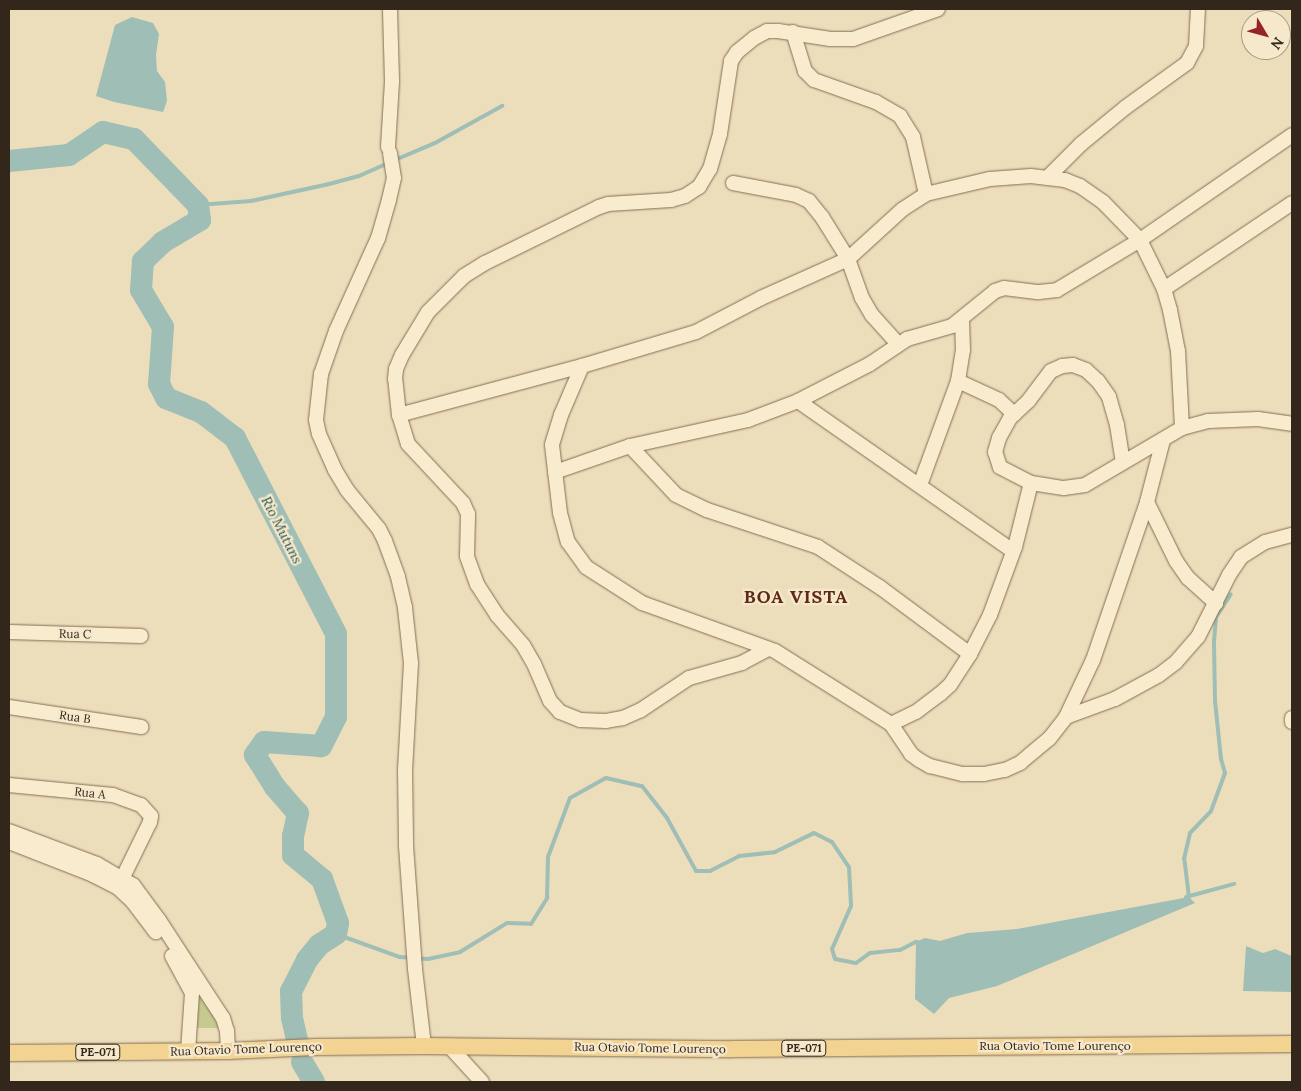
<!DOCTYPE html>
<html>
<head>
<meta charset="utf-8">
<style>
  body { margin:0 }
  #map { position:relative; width:1301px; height:1091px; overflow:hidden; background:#eddebb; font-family:Lora,serif }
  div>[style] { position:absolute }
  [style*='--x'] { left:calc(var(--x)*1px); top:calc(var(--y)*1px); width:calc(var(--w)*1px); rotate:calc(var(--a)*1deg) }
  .green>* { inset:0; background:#c5cb90 }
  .water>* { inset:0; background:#9fbeb5 }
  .stream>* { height:4px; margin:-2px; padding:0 2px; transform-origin:2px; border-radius:2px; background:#9fbeb5 }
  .river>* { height:22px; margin:-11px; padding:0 11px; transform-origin:11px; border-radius:11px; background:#9fbeb5 }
  .roads { filter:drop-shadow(0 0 1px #846e55) drop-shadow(0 0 1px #846e55) }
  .minor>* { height:14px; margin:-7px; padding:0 7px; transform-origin:7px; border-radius:7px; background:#f9ecce }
  .major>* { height:16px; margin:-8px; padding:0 8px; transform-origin:8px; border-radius:8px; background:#f3d391 }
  span { translate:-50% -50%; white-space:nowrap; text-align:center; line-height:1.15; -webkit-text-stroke:4.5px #f5e8cb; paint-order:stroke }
  .shield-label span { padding:1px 4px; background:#f5e8cb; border:1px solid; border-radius:4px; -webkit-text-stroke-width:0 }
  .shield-label { font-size:11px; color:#33261a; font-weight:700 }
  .street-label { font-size:12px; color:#33261a }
  .water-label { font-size:14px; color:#295350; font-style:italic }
  .district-label { font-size:18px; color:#60281a; font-weight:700; letter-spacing:1px }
  .frame { position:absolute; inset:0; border:10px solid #33261a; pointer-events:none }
  .north { position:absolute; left:1241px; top:10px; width:50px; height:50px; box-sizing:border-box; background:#f5e8cb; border:1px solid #a79a84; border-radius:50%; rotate:127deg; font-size:14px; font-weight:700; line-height:20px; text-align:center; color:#33261a }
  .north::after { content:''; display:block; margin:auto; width:18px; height:22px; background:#942527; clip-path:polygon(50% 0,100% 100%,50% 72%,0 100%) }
</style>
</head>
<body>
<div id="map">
  <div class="green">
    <i style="clip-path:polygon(195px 991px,220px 1024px,223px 1028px,193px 1028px)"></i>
  </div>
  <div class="water">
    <i style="clip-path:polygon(132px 17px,153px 23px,159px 34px,156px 55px,157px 71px,165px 82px,167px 101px,163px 112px,114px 102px,96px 96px,115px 25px)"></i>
    <i style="clip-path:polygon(1189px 897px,1195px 903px,997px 986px,949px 998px,934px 1014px,915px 999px,916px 942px,925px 938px,940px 941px,967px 933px,1017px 929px)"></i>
    <i style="clip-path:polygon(1246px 946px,1263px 953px,1275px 949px,1292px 956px,1292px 992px,1243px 991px)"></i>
  </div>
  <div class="stream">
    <i style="--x:395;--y:160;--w:43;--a:-23"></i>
    <i style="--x:435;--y:143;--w:77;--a:-28.9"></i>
    <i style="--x:198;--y:205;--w:53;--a:-4.3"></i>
    <i style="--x:251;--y:201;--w:80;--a:-12.3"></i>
    <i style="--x:329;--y:184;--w:31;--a:-15"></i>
    <i style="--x:359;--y:176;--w:32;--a:-24"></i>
    <i style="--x:1186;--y:897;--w:50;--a:-15.2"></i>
    <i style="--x:1189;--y:897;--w:38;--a:-97"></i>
    <i style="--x:1184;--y:859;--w:27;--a:-77"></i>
    <i style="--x:1190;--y:833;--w:30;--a:-46"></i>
    <i style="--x:1211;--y:811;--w:40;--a:-69.8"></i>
    <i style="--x:1225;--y:773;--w:15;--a:-106"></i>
    <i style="--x:1221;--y:759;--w:58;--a:-95.9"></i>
    <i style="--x:1215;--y:701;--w:60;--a:-91"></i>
    <i style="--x:1214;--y:641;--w:24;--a:-85"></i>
    <i style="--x:1216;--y:617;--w:27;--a:-57"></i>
    <i style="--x:336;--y:934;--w:68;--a:19.8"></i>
    <i style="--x:400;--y:957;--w:28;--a:4"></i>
    <i style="--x:428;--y:959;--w:33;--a:-12"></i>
    <i style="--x:460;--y:952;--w:55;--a:-31.7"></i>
    <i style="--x:507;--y:923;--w:24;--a:2"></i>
    <i style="--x:531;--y:924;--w:31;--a:-58"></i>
    <i style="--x:547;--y:898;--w:41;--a:-88.6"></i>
    <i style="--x:548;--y:857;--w:63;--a:-69.6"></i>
    <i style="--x:570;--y:798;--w:41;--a:-29.1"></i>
    <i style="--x:606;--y:778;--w:37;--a:13"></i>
    <i style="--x:642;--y:786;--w:41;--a:52"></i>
    <i style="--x:667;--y:818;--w:60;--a:61.3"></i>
    <i style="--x:696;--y:871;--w:14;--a:0"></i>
    <i style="--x:710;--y:871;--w:33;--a:-27"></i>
    <i style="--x:739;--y:856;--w:36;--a:-6"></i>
    <i style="--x:775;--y:852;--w:43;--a:-26"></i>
    <i style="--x:814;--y:833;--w:20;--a:27"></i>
    <i style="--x:832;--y:842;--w:30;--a:56"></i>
    <i style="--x:849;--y:867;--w:39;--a:87"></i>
    <i style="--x:851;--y:906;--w:47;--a:113.8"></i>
    <i style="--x:832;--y:949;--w:10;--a:73"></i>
    <i style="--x:835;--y:959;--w:21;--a:11"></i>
    <i style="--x:856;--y:963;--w:17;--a:-36"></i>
    <i style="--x:870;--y:953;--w:30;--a:-6"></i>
    <i style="--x:900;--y:950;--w:18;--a:-27"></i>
    <i style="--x:916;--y:942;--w:5;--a:11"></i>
  </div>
  <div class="river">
    <i style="--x:9;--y:161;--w:60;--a:-5.7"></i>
    <i style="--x:69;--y:155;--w:41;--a:-34.1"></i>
    <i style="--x:103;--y:132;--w:32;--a:13"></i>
    <i style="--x:134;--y:139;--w:92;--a:45.9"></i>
    <i style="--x:198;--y:205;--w:15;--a:82"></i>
    <i style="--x:200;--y:220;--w:43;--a:149.3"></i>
    <i style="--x:163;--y:242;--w:28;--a:136"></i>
    <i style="--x:143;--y:261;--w:29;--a:94"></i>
    <i style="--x:141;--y:290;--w:43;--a:59.3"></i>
    <i style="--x:163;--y:327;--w:57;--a:94"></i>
    <i style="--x:159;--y:384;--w:16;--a:63"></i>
    <i style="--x:166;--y:398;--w:38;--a:22"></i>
    <i style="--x:201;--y:412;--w:43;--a:37.4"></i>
    <i style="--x:235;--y:438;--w:220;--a:62.7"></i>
    <i style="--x:336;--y:634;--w:83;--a:90"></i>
    <i style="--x:336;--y:717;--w:33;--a:117"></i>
    <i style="--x:321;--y:746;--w:57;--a:-176"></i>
    <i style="--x:264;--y:742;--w:16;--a:125"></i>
    <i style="--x:255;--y:755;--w:38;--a:58"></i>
    <i style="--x:275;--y:787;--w:35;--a:49"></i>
    <i style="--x:298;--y:813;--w:24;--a:102"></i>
    <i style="--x:293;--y:836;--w:19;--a:90"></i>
    <i style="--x:293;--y:855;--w:38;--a:40"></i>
    <i style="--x:322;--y:879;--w:47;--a:70"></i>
    <i style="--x:338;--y:923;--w:11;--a:100"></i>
    <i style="--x:336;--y:934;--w:20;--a:147"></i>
    <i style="--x:319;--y:945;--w:19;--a:129"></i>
    <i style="--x:307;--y:960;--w:35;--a:117"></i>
    <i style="--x:291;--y:991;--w:27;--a:88"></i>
    <i style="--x:292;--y:1018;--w:23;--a:77"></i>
    <i style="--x:302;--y:1062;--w:23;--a:59"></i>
  </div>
  <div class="roads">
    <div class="minor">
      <i style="--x:793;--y:32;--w:41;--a:72.9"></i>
      <i style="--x:805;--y:71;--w:13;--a:45"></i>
      <i style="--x:814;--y:80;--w:66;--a:19.5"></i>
      <i style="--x:876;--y:102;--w:28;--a:30"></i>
      <i style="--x:900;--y:116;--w:25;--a:58"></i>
      <i style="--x:913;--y:137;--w:58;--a:77.2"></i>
      <i style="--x:388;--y:147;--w:66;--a:-86.5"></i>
      <i style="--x:392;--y:81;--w:72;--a:-91.6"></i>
      <i style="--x:390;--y:153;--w:25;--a:81"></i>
      <i style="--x:394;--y:178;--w:23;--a:103"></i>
      <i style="--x:389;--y:200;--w:40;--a:106"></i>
      <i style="--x:378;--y:238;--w:102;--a:114.3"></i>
      <i style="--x:336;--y:331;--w:46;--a:109.2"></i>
      <i style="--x:321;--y:374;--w:46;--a:96.2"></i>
      <i style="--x:316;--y:420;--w:14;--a:78"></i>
      <i style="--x:319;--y:434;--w:39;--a:66"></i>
      <i style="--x:335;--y:470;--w:23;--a:59"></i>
      <i style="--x:347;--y:490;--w:50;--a:50.6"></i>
      <i style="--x:379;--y:529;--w:13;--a:63"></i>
      <i style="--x:385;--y:541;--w:38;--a:70"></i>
      <i style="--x:398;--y:577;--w:32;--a:77"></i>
      <i style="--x:405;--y:608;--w:55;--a:83.8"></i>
      <i style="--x:411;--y:663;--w:107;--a:93.2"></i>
      <i style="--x:405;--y:770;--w:76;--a:89.2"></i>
      <i style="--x:406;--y:846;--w:123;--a:85.8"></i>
      <i style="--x:415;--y:969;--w:78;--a:83.3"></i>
      <i style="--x:1048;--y:177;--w:47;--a:-45"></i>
      <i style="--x:1081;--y:144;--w:58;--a:-39.4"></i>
      <i style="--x:1126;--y:107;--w:75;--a:-35.8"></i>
      <i style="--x:1187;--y:63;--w:19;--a:-62"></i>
      <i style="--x:1196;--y:46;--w:37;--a:-87"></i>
      <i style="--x:733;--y:183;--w:64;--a:10.8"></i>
      <i style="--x:796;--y:195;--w:14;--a:25"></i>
      <i style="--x:809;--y:201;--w:21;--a:51"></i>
      <i style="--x:822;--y:217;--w:49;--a:58.2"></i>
      <i style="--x:848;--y:259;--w:41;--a:70.3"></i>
      <i style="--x:862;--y:298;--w:20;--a:60"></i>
      <i style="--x:872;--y:315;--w:39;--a:48"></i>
      <i style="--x:1164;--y:289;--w:154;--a:-33.9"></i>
      <i style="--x:582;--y:366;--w:53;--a:113.2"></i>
      <i style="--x:561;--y:415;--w:31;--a:107"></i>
      <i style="--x:552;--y:445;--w:68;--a:83.3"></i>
      <i style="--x:560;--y:513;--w:30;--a:75"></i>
      <i style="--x:568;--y:542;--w:31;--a:54"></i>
      <i style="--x:586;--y:567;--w:67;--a:32.7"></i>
      <i style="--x:642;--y:603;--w:141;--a:19.8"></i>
      <i style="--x:775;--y:651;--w:137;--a:32.2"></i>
      <i style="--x:891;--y:724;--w:36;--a:56"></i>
      <i style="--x:911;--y:754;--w:10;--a:37"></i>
      <i style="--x:919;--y:760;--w:13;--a:29"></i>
      <i style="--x:930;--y:766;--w:34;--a:14"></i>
      <i style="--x:963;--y:774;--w:21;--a:0"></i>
      <i style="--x:984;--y:774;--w:21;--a:-11"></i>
      <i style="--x:1005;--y:770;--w:17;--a:-25"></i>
      <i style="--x:1020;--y:763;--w:38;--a:-40"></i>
      <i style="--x:1049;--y:739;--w:28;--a:-52"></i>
      <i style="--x:1066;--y:717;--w:63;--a:-64.7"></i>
      <i style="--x:1093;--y:660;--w:167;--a:-71.1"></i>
      <i style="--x:1147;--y:502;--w:64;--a:-75.5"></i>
      <i style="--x:958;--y:381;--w:45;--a:24.9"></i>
      <i style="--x:999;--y:400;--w:21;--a:43"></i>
      <i style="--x:798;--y:401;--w:262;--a:34.9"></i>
      <i style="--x:399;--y:415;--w:189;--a:-15"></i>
      <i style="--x:582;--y:366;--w:119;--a:-16.6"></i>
      <i style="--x:696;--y:332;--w:73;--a:-27.6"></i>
      <i style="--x:761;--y:298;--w:95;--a:-24.1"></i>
      <i style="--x:848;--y:259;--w:74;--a:-42.3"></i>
      <i style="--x:903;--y:209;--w:27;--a:-33"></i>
      <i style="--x:926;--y:194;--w:66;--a:-13.2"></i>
      <i style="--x:990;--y:179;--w:41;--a:-4.2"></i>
      <i style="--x:1031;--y:176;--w:34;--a:7"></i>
      <i style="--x:1065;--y:180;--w:16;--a:22"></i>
      <i style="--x:1080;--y:186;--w:28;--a:35"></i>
      <i style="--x:1103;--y:202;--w:53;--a:45.8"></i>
      <i style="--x:1140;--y:240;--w:55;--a:63.9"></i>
      <i style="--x:1164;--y:289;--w:22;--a:74"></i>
      <i style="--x:1170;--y:310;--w:42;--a:79"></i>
      <i style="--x:1178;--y:351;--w:77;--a:87"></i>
      <i style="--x:630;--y:446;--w:67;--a:46.8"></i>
      <i style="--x:676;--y:495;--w:34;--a:26"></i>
      <i style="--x:707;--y:510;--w:117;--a:18.4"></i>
      <i style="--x:818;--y:547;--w:75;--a:33.1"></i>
      <i style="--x:881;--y:588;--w:111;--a:36.6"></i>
      <i style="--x:555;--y:472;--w:79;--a:-19.1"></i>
      <i style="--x:630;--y:446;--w:121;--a:-12.4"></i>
      <i style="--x:748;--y:420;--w:53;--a:-20.8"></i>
      <i style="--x:798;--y:401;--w:81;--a:-27.2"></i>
      <i style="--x:870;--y:364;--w:45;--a:-34"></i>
      <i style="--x:907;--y:339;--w:47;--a:-16.1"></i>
      <i style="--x:952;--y:326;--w:55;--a:-39.1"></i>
      <i style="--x:995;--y:291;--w:9;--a:-18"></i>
      <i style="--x:1004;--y:288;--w:35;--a:7"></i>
      <i style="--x:1039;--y:292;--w:18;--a:-6"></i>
      <i style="--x:1057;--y:290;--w:97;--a:-31.1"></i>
      <i style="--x:1140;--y:240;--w:185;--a:-34.6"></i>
      <i style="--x:1031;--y:483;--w:35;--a:-153"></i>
      <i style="--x:1000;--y:467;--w:16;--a:-108"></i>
      <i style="--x:995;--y:452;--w:15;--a:-74"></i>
      <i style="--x:999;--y:438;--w:23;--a:-61"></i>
      <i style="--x:1010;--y:418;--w:26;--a:-43"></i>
      <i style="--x:1029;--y:400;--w:36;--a:-53"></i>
      <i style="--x:1051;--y:371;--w:12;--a:-24"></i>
      <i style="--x:1062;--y:366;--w:11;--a:-5"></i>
      <i style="--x:1073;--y:365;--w:14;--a:21"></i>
      <i style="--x:1086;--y:370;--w:16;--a:43"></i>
      <i style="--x:1098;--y:381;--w:19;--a:55"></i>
      <i style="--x:1109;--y:397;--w:29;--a:74"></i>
      <i style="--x:1117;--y:425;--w:37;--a:81"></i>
      <i style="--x:920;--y:485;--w:111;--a:-69.9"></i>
      <i style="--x:958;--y:381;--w:31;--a:-81"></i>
      <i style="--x:963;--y:350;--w:31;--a:-92"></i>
      <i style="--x:1147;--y:502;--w:66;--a:63.8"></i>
      <i style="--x:1176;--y:561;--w:21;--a:55"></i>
      <i style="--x:1188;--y:578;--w:38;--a:42"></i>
      <i style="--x:9;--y:632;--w:132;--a:1.7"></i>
      <i style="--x:768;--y:649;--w:30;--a:152"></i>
      <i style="--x:742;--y:663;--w:55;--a:164.2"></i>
      <i style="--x:689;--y:678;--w:58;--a:146.3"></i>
      <i style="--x:641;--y:710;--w:20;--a:156"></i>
      <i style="--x:623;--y:718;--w:17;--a:170"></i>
      <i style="--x:606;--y:721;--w:26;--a:-178"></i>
      <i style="--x:580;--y:720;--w:22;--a:-158"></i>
      <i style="--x:560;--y:712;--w:15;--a:-132"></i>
      <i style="--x:550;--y:701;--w:40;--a:-113.4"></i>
      <i style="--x:534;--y:664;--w:22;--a:-120"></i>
      <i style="--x:523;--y:645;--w:40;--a:-131"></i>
      <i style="--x:497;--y:615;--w:37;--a:-123"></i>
      <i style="--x:477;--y:584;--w:30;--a:-110"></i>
      <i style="--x:467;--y:556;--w:42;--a:-88.6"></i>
      <i style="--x:468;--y:514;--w:12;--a:-114"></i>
      <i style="--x:463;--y:503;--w:81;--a:-133"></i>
      <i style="--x:408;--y:444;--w:30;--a:-107"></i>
      <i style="--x:399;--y:415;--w:36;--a:-96"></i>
      <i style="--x:395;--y:379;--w:10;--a:-84"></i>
      <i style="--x:396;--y:369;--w:15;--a:-67"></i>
      <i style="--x:402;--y:355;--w:50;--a:-58.8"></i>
      <i style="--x:428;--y:312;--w:51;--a:-45"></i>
      <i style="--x:464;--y:276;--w:25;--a:-32"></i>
      <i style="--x:485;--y:263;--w:127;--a:-26.2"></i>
      <i style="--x:599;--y:207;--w:9;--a:-18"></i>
      <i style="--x:608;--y:204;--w:63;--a:-3.6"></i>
      <i style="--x:671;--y:200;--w:15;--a:-16"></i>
      <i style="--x:685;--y:196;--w:17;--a:-33"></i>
      <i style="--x:699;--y:187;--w:21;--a:-59"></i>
      <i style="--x:710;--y:169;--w:36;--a:-74"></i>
      <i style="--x:720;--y:134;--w:74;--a:-81.4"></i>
      <i style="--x:731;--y:61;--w:11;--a:-56"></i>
      <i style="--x:737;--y:52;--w:22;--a:-39"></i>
      <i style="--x:754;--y:38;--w:15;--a:-28"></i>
      <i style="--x:767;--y:31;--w:11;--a:0"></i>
      <i style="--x:778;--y:31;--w:53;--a:8.7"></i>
      <i style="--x:830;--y:39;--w:23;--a:0"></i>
      <i style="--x:853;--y:39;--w:90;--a:-19.4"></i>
      <i style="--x:9;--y:707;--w:134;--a:8.6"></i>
      <i style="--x:1066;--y:717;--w:52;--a:-20.2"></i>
      <i style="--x:1115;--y:699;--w:50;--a:-28.6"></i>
      <i style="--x:1159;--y:675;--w:21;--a:-37"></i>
      <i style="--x:1176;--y:662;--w:33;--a:-49"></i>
      <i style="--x:1198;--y:637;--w:69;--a:-63.4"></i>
      <i style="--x:1229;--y:575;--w:22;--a:-56"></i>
      <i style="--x:1241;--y:557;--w:28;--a:-32"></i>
      <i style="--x:1265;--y:542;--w:28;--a:-15"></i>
      <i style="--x:1292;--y:718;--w:4;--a:90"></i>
      <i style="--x:891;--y:724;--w:28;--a:-26"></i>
      <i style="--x:916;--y:712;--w:30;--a:-37"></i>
      <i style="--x:940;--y:694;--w:13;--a:-42"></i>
      <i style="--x:950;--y:685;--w:37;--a:-57"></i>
      <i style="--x:970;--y:654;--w:44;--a:-62.9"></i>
      <i style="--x:990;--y:615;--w:72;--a:-69.8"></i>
      <i style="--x:1015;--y:547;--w:66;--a:-76"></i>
      <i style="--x:1031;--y:483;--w:33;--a:9"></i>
      <i style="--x:1064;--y:488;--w:21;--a:-8"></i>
      <i style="--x:1085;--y:485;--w:113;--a:-30.4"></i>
      <i style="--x:1182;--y:428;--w:27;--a:-15"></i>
      <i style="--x:1208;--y:421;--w:50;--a:-2.3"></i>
      <i style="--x:1258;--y:419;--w:34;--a:8"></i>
      <i style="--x:9;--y:785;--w:104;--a:5.5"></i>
      <i style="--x:113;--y:795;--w:30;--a:20"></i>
      <i style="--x:141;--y:805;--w:15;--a:48"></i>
      <i style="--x:151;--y:816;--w:6;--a:99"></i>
      <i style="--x:150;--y:822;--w:61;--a:116.1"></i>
      <i style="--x:9;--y:831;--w:94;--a:20.6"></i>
      <i style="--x:97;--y:864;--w:42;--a:30.3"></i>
      <i style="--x:133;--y:885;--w:44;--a:53.4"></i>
      <i style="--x:159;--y:920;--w:117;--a:56.9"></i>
      <i style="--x:223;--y:1018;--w:14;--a:73"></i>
      <i style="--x:227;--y:1031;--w:20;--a:87"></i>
      <i style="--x:9;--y:842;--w:90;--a:21.4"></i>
      <i style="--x:93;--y:875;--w:27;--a:27"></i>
      <i style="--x:117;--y:887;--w:22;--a:43"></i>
      <i style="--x:133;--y:902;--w:38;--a:53"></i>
      <i style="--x:172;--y:956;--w:42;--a:61.6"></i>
      <i style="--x:192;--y:993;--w:59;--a:93.9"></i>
      <i style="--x:449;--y:1046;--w:49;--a:47.5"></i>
    </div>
    <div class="major">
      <i style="--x:9;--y:1053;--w:219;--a:-0.5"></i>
      <i style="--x:228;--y:1051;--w:88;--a:-2.6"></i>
      <i style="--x:316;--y:1047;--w:108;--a:-0.5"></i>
      <i style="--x:424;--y:1046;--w:309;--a:0.6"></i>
      <i style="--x:733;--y:1049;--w:559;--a:-0.51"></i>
    </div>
  </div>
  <div class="shield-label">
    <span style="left:804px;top:1048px">PE-071</span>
    <span style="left:98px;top:1052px">PE-071</span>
  </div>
  <div class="street-label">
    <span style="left:75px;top:634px;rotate:1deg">Rua C</span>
    <span style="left:75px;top:717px;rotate:8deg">Rua B</span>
    <span style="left:90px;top:793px;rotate:6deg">Rua A</span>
    <span style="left:1055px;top:1046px">Rua Otavio Tome Lourenço</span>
    <span style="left:650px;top:1048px;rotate:1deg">Rua Otavio Tome Lourenço</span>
    <span style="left:246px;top:1049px;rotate:-2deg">Rua Otavio Tome Lourenço</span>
  </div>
  <div class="water-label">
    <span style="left:282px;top:530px;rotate:63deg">Rio Mutuns</span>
  </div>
  <div class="district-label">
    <span style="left:796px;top:597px">BOA VISTA</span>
  </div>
  <div class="frame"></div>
  <div class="north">N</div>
</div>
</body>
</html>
